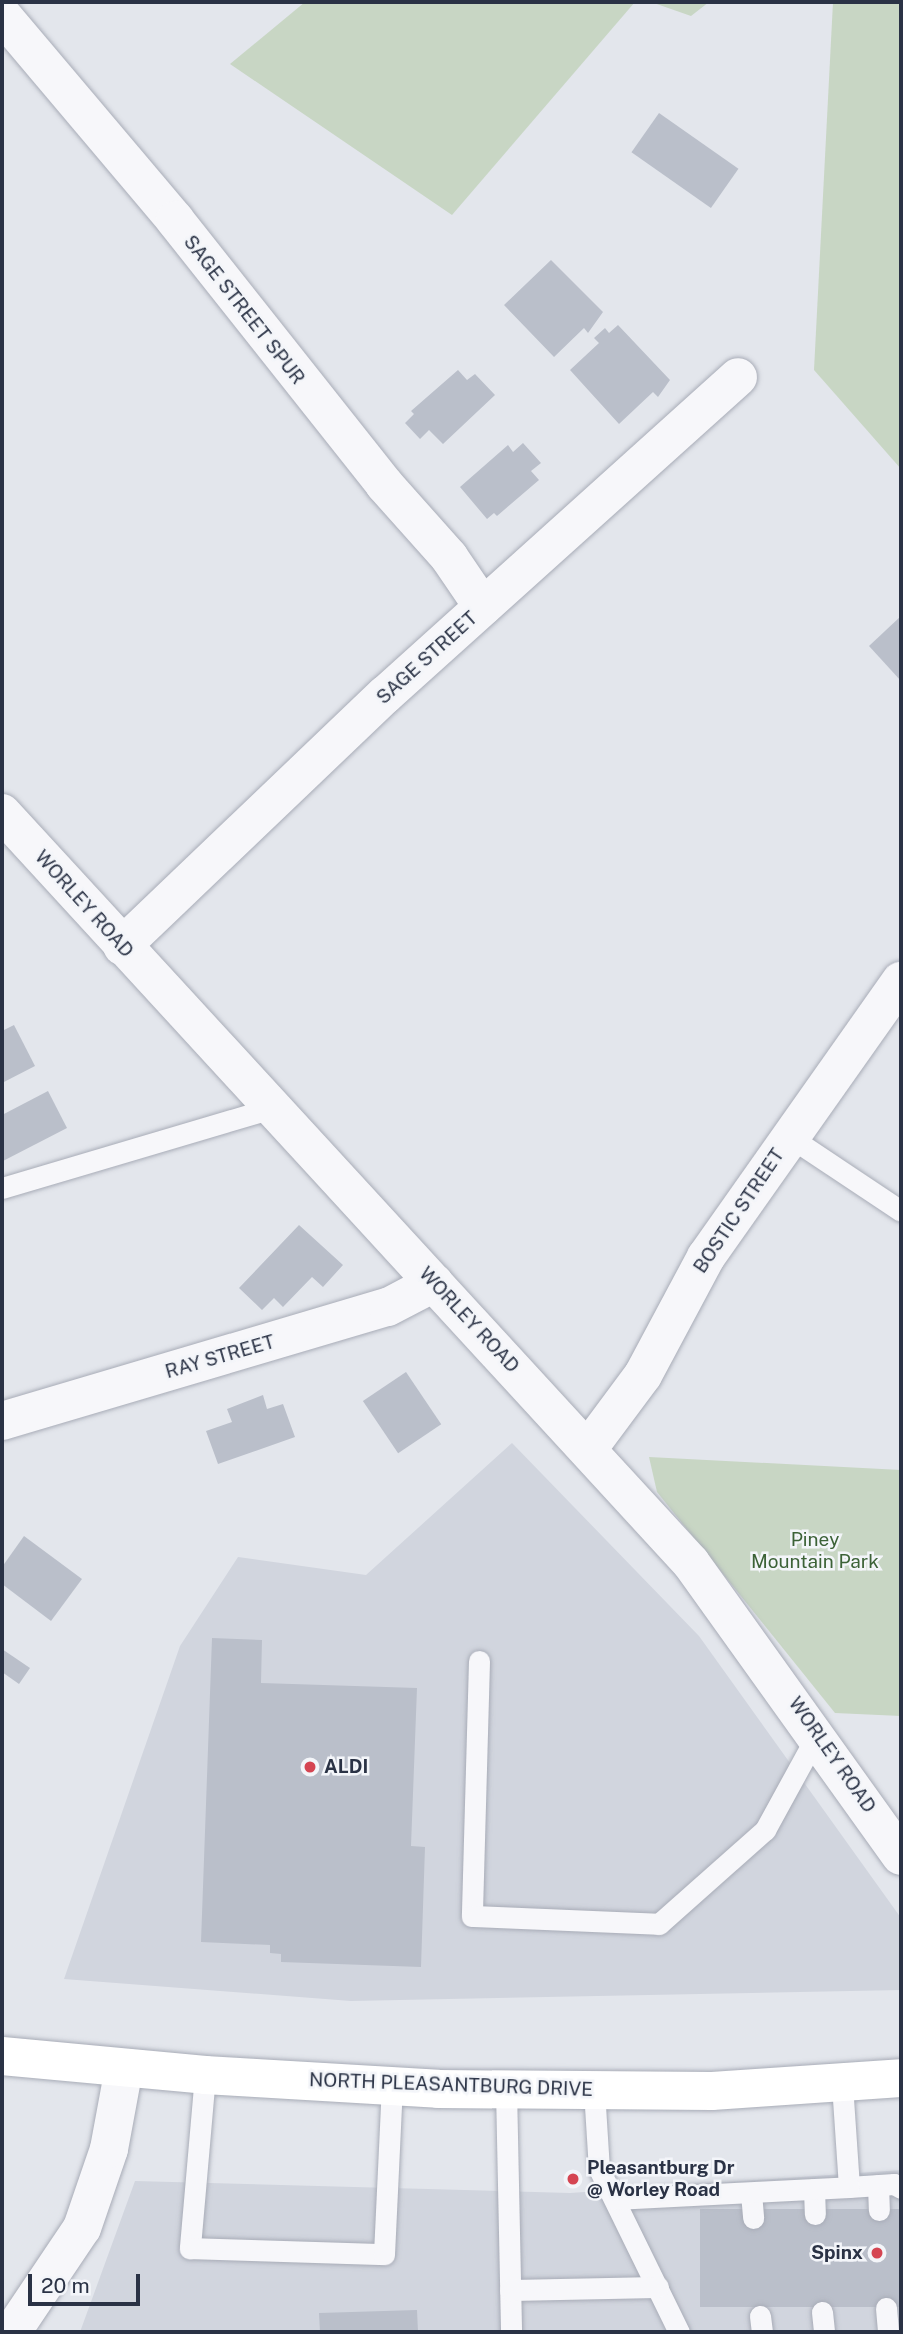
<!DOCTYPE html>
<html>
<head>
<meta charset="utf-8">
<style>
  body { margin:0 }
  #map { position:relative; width:903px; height:2334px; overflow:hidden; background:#e3e6ec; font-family:"Public Sans",sans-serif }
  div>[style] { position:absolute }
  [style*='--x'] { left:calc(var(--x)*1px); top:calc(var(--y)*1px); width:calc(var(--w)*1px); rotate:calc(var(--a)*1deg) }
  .built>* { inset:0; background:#d1d5de }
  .green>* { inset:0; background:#c8d6c4 }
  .building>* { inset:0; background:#babfca; transform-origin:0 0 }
  .roads { filter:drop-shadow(0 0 2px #a8acb7) drop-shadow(0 0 2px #a8acb7) }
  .service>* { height:21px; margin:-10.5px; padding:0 10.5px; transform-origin:10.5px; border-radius:10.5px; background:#f7f7fa }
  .minor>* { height:38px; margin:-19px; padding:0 19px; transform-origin:19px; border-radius:19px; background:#f7f7fa }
  .secondary>* { height:38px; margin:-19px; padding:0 19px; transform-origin:19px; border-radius:19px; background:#fff }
  .dots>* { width:19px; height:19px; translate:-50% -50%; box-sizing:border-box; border:4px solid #f3f5f9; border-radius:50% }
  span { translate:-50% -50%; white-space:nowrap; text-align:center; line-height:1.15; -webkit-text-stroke:5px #f3f5f9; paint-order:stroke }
  .street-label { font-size:19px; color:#2a3245 }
  .park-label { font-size:19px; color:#3c6237 }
  .poi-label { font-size:19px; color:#2a3245; font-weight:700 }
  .left { translate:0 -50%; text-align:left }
  .right { translate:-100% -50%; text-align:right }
  .frame { position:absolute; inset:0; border:4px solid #2a3245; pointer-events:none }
  .scale { position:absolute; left:28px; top:2274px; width:112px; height:32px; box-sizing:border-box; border:4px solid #2a3245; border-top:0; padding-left:9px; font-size:21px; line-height:24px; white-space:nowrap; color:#2a3245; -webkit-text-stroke:5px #f3f5f9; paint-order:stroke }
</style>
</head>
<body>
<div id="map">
  <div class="built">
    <i style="clip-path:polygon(512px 1443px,699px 1636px,901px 1918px,901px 1990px,351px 2001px,64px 1979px,180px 1646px,238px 1557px,366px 1575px)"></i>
    <i style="clip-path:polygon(901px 2170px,901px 2332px,80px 2332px,135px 2181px,570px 2193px)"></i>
  </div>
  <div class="green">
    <i style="clip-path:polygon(305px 2px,635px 2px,452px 215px,230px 64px)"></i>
    <i style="clip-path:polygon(651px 2px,709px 2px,691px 16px)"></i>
    <i style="clip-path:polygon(833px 2px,901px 2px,901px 469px,814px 370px)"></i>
    <i style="clip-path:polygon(649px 1457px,901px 1470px,901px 1716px,835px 1713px,657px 1492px)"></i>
  </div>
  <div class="building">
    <i style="left:659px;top:113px;width:97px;height:48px;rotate:35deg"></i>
    <i style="clip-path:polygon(551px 260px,603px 312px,588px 333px,584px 328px,554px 357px,504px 305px)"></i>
    <i style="clip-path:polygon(618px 325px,670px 380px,658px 397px,653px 392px,619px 424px,570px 370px,599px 343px,594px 338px,605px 328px,609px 333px)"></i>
    <i style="clip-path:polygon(458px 370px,467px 380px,475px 374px,495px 395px,443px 444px,429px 430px,420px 439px,405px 423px,414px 414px,411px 411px)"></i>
    <i style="clip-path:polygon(523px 443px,541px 463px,531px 471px,539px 480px,497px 516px,494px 513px,487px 519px,460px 487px,508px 445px,513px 452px)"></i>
    <i style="clip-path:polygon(901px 616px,901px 681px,869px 646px)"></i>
    <i style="clip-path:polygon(14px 1025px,35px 1066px,2px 1083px,2px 1031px)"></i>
    <i style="clip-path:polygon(48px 1091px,67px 1128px,3px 1161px,2px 1115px)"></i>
    <i style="clip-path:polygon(299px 1225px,343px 1265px,323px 1287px,312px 1277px,283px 1307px,274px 1298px,262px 1310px,239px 1288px)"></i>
    <i style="left:406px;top:1372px;width:63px;height:52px;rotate:56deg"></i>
    <i style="clip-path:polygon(263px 1395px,267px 1409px,283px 1404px,295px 1437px,218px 1464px,206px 1431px,232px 1422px,227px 1409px)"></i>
    <i style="clip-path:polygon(24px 1536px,82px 1579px,51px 1621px,2px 1584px,2px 1567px)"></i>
    <i style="clip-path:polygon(212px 1638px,262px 1640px,261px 1683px,417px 1688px,411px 1846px,425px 1847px,421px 1967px,281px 1962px,281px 1954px,270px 1953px,270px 1945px,201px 1942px)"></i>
    <i style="clip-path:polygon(2px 1649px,30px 1668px,19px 1684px,2px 1672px)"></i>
    <i style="left:901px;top:2209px;width:98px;height:201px;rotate:90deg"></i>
    <i style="clip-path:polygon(417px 2310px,418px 2332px,320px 2332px,319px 2313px)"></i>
  </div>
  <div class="roads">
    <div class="service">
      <i style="--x:790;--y:1137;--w:133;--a:33.7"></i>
      <i style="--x:2;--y:1188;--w:282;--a:-16.5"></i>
      <i style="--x:479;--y:1661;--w:255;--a:91.6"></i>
      <i style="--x:472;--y:1916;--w:187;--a:2.4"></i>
      <i style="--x:659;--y:1924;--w:142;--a:-41.6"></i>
      <i style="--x:765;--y:1830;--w:108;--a:-61.3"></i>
      <i style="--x:205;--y:2075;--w:174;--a:95"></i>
      <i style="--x:190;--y:2248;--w:194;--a:1.8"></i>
      <i style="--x:384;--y:2254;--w:168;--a:-87.3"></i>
      <i style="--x:842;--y:2084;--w:103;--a:86.1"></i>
      <i style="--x:849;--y:2187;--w:45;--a:-3.8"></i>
      <i style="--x:894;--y:2184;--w:8;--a:30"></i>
      <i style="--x:506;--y:2089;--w:243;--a:88.8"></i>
      <i style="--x:594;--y:2090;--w:79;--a:86.4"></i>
      <i style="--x:599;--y:2169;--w:182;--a:63.9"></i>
      <i style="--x:878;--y:2185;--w:25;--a:88"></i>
      <i style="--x:814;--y:2189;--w:25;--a:88"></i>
      <i style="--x:751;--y:2193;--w:25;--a:85"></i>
      <i style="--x:615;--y:2199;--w:234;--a:-2.9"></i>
      <i style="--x:510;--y:2290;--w:148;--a:-1.2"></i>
      <i style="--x:886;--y:2308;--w:24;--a:85"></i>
      <i style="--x:822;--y:2312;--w:20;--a:84"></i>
      <i style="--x:760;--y:2316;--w:16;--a:83"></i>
    </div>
    <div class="minor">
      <i style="--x:2;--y:15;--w:268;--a:49.8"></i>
      <i style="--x:175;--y:220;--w:337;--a:51.6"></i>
      <i style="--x:384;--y:484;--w:98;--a:48.3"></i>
      <i style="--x:449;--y:557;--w:60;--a:55.8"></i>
      <i style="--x:2;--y:813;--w:1018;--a:47.43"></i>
      <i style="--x:691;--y:1563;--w:360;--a:54.4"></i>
      <i style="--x:122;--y:946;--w:364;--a:-43.7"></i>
      <i style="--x:385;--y:695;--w:475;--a:-42"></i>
      <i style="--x:2;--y:1421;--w:402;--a:-16.5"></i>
      <i style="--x:388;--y:1307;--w:52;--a:-27.6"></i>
      <i style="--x:588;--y:1449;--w:92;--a:-53.4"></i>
      <i style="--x:643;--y:1375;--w:134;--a:-61.9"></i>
      <i style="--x:706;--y:1257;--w:338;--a:-54.8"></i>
      <i style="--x:12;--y:2332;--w:125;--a:-56.1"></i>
      <i style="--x:82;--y:2228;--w:83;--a:-71.1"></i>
      <i style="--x:109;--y:2149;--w:82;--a:-79.5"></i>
    </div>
    <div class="secondary">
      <i style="--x:2;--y:2056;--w:204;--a:5.3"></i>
      <i style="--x:205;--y:2075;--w:233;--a:3.4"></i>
      <i style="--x:438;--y:2089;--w:274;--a:0.4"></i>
      <i style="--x:712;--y:2091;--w:189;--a:-3.9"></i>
    </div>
  </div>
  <div class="dots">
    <i style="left:310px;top:1767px;background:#d54552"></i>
    <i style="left:573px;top:2179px;background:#d54552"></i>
    <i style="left:877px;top:2253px;background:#d54552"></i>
  </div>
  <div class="street-label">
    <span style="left:244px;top:310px;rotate:52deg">SAGE STREET SPUR</span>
    <span style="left:427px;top:658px;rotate:-42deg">SAGE STREET</span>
    <span style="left:84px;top:904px;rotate:48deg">WORLEY ROAD</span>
    <span style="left:739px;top:1211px;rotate:-56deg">BOSTIC STREET</span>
    <span style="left:469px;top:1320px;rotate:47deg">WORLEY ROAD</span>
    <span style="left:220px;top:1357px;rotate:-16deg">RAY STREET</span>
    <span style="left:832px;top:1755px;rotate:55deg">WORLEY ROAD</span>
    <span style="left:451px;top:2085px;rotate:2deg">NORTH PLEASANTBURG DRIVE</span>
  </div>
  <div class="park-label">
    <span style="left:815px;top:1551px">Piney<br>Mountain Park</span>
  </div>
  <div class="poi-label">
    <span class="left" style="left:324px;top:1767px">ALDI</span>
    <span class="left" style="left:587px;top:2179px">Pleasantburg Dr<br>@ Worley Road</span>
    <span class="right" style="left:863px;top:2253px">Spinx</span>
  </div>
  <div class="frame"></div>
  <div class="scale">20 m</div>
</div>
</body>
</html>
